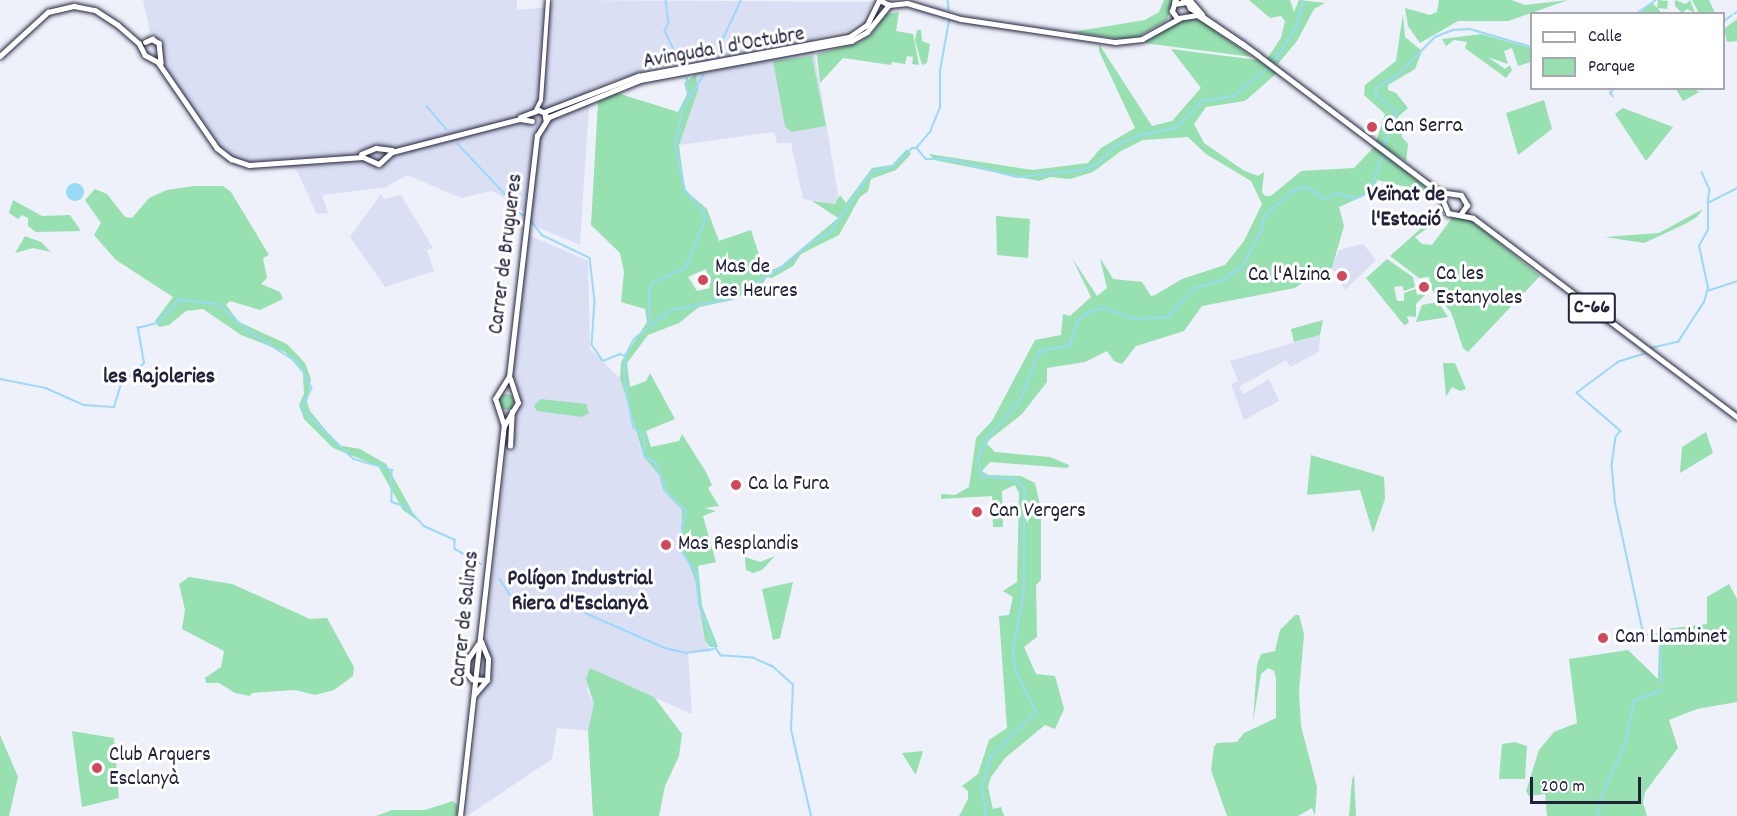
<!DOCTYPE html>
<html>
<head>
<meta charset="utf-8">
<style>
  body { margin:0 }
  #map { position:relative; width:1737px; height:816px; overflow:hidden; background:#eef0fa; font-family:Dekko,sans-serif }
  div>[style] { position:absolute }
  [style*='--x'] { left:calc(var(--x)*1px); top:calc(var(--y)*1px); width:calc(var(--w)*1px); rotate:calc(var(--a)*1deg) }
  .built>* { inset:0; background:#dadff4 }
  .green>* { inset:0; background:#97e0b0 }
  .round { border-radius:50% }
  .water>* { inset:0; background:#99d9fa }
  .stream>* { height:1.5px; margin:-0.75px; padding:0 0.75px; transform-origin:0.75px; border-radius:0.75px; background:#99d9fa }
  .roads { filter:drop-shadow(0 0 2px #22223b) drop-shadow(0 0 2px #22223b) }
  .tertiary>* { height:4px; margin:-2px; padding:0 2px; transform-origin:2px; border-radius:2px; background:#fff }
  .secondary>* { height:4.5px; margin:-2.25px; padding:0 2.25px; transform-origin:2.25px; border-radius:2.25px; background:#fff }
  .primary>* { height:5px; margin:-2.5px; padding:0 2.5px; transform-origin:2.5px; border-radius:2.5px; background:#fff }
  .motorway>* { height:6px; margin:-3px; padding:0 3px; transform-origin:3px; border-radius:3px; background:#fff }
  .dots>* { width:16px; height:16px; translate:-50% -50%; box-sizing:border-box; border:3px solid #fff; border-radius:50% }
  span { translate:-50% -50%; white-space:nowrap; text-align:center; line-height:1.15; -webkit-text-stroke:6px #fff; paint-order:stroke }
  .shield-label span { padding:2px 4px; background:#fff; border:2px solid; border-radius:4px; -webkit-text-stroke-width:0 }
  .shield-label { font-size:20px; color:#22223b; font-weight:700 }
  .street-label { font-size:21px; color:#22223b }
  .poi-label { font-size:21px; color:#22223b }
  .left { translate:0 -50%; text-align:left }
  .right { translate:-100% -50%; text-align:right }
  .neighbourhood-label { font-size:22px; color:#22223b; font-weight:700 }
  .legend { position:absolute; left:1530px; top:12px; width:195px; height:78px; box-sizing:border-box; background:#fff; border:2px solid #a7a7b1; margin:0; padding:8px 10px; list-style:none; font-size:18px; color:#22223b }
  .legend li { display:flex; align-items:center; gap:12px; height:30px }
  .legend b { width:30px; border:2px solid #a7a7b1 }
  .scale { position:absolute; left:1530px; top:777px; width:111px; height:27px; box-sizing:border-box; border:3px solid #22223b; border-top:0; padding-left:8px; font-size:18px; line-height:21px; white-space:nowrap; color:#22223b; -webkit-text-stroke:4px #fff; paint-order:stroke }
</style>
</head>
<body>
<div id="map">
  <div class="built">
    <i style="clip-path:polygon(143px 0,517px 0,517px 10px,551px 7px,552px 0,873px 2px,862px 19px,849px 30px,812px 38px,839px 201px,831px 204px,803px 199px,791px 143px,777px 143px,774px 132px,679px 145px,679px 125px,701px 61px,656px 67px,590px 89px,580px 245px,523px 221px,524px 212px,498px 194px,491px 191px,461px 198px,407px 175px,386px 187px,322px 195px,328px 213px,317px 214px,296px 169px,239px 162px,219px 150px,163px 67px,162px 47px,150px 32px)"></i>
    <i style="clip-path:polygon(381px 194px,384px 199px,401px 195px,433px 248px,427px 250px,434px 271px,385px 287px,350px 237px)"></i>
    <i style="clip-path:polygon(529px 235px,588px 261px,590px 349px,620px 378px,641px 449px,659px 475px,663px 490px,682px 510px,681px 545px,695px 579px,705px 641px,711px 652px,688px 651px,692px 714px,593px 670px,587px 690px,594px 704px,590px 731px,557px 728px,552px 759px,467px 816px,510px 416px,520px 408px,520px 398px,512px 383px)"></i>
    <i style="clip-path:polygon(1363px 244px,1376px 260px,1345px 290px,1332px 268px,1339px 250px)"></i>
    <i style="clip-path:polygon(1320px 335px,1319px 352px,1290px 367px,1286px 360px,1239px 387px,1244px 394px,1269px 379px,1279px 401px,1244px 420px,1231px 384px,1238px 381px,1230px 361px)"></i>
  </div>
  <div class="green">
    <i style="clip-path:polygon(1164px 0,1173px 0,1167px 20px,1139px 36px,1122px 39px,1072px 32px,1145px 20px,1159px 12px)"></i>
    <i style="clip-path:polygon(1249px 0,1290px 0,1294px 12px,1299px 0,1325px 3px,1314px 9px,1297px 41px,1277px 65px,1267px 59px,1281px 38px,1285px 21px,1281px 16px,1270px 18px)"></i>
    <i style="clip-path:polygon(1439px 0,1511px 0,1525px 5px,1568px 0,1508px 21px,1458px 21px,1420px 43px,1408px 26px,1405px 8px,1430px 15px,1437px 12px)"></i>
    <i style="clip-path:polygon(1658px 0,1668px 1px,1667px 9px,1658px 8px,1661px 13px,1640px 13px,1652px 3px,1657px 8px)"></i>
    <i style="clip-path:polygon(1675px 0,1686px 4px,1690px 0,1695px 13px,1687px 9px,1682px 13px,1675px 6px)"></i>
    <i style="clip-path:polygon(1692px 0,1709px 0,1715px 13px,1699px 13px)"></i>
    <i style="clip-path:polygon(899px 12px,896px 31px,913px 34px,919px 65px,912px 64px,913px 57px,907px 56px,905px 64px,892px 62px,891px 65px,843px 58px,820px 83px,817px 54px,859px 43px,872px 34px,886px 14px)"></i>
    <i style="clip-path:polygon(1403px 14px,1405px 37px,1422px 51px,1415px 69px,1388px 85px,1388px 90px,1396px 93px,1408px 108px,1398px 117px,1402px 137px,1408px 144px,1406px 161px,1376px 142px,1385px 114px,1364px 95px,1365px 85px,1396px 61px)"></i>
    <i style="clip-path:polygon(1196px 19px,1204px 23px,1252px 57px,1144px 43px,1177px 22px)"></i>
    <i style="clip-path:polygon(1737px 19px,1737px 41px,1727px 42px,1724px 29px)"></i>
    <i style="clip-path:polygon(917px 30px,921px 30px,922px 41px,930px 44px,927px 63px,922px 65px,915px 40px)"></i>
    <i style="clip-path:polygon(1481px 34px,1531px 48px,1531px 62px,1518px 66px,1512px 48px,1504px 51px,1508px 64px,1488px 57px,1505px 69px,1510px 65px,1512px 70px,1506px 78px,1465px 48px,1467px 42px,1454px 40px,1446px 46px,1442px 39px)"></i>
    <i style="clip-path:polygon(1099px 44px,1152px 126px,1172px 121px,1201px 88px,1171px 49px,1257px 60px,1277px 73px,1245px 101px,1206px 107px,1194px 124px,1204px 143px,1243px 170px,1258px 176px,1264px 172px,1262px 192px,1265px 196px,1271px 196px,1301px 171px,1354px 168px,1374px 147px,1433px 193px,1377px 180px,1375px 191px,1339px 207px,1344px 226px,1332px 268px,1317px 272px,1295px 288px,1202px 306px,1184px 331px,1136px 346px,1122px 364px,1114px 361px,1107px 351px,1085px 362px,1047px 368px,1047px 382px,1022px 414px,989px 440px,987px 444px,995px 452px,1050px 457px,1069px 465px,1068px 468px,990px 462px,982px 471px,988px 475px,1021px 476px,1035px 483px,1041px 509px,1041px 580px,1036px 585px,1037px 637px,1024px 647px,1036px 674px,1055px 676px,1064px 709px,1055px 729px,1045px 725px,1005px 758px,991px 777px,988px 787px,993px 809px,1001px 807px,1004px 816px,959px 816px,968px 799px,968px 791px,962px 786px,978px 774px,989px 740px,1007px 728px,999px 616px,1009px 615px,1013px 597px,1003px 591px,1017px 582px,1019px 493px,1015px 485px,1002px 491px,1003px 527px,993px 527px,992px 496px,941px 499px,941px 494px,955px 495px,969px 487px,976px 438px,992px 421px,1035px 340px,1061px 335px,1063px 314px,1070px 316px,1091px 297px,1072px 258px,1097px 296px,1107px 288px,1100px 258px,1113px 279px,1142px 282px,1151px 296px,1155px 295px,1182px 279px,1225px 265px,1244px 241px,1262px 204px,1251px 181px,1206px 154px,1188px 137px,1143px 140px,1121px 151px,1093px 172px,1070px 179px,1050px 177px,1039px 181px,934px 160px,929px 154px,1033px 170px,1088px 163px,1101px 148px,1135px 128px,1099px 51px)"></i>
    <i style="clip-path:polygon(812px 56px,826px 126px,791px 132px,785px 126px,773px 61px)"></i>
    <i style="clip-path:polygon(evenodd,696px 74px,698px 90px,679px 145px,685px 190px,707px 209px,719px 241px,751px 230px,765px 273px,781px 266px,838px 218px,812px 201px,835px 204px,840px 195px,846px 203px,872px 168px,892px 165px,907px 149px,911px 154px,896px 170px,871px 179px,868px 191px,860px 197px,839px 235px,801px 254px,793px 266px,772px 278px,767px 277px,763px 283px,733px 300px,699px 307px,679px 323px,648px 335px,627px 363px,630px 387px,646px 381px,650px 373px,675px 419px,646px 431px,651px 447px,679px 441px,682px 434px,706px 472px,712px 485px,708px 488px,719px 506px,704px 508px,716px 511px,703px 516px,716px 562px,698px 566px,702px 606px,718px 647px,710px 647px,705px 641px,695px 580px,681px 544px,682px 510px,663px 490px,659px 475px,644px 457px,620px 378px,621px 362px,647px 322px,645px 309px,621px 302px,624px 272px,620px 253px,591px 225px,598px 102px,617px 93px,678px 112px,687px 94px,684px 83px,696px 74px,706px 269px,710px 288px,697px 291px,688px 277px,706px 269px)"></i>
    <i style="clip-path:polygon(1676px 89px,1696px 89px,1698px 92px,1705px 89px,1683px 101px)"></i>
    <i style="clip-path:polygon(1544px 100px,1552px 129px,1518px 155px,1506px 113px)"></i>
    <i style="clip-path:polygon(1623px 108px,1673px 127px,1646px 161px,1615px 114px)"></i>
    <i style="clip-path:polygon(194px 186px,223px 186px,231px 192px,269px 255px,263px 258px,267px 278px,261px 284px,280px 292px,283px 299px,260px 310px,230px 301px,226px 305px,239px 322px,287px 344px,305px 363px,311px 379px,307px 402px,310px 411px,338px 445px,360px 449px,386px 464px,417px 520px,403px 510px,378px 466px,333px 448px,304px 419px,299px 405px,304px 394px,303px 373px,285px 352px,241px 335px,203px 309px,186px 311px,169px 325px,159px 327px,155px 321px,173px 297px,116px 260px,94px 235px,101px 223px,85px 200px,95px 189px,107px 194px,125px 217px,132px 218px,149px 198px,167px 190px)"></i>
    <i style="clip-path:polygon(13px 200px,42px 216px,70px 215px,81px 231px,36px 232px,28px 226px,28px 218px,22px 215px,18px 219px,9px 213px)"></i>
    <i style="clip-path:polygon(1703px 209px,1697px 217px,1685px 224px,1644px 243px,1605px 237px,1659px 233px)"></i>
    <i style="clip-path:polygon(1436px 215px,1446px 215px,1415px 237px,1422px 244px,1432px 245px,1452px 218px,1467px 217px,1540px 276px,1468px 352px,1463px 348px,1451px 312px,1432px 290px,1429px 277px,1419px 278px,1390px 256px)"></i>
    <i style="clip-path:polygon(996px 216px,1030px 219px,1028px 258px,997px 255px)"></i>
    <i style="clip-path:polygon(25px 236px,41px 242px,51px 252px,33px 248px,15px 253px)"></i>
    <i style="clip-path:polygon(1387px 259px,1413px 277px,1415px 287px,1404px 291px,1402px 286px,1394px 287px,1397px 301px,1404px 301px,1404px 293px,1416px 289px,1417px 295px,1429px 291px,1416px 304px,1416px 317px,1407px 316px,1409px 323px,1404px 325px,1366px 278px)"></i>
    <i style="clip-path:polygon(1438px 302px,1448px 317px,1416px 322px,1422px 305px)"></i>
    <i style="clip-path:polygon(1323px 320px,1320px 335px,1294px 342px,1291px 329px)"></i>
    <i style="clip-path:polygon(1443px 363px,1455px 363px,1466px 389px,1460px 391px,1452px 387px,1446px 397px)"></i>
    <i class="round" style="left:498px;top:394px;width:16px;height:16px"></i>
    <i style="clip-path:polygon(540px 399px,586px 404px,589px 413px,582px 417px,537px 411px,534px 406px)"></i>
    <i style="clip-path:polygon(1706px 432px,1713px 453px,1680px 473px,1682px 447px)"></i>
    <i style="clip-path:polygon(1311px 455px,1384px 477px,1385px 499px,1373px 533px,1360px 490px,1307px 495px)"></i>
    <i style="clip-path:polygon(775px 556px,762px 570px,753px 573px,746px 570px,745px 557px,760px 562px)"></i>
    <i style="clip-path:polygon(189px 577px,232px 584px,310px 619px,327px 618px,354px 667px,353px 676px,334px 690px,315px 695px,295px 690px,252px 693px,250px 696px,235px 693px,219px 683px,206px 683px,205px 678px,221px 667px,224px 651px,182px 629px,185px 610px,179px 584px)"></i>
    <i style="clip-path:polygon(793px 582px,780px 638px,773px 640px,762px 589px)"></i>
    <i style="clip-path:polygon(1729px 584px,1737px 599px,1737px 702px,1697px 709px,1669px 720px,1678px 748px,1645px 792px,1643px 803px,1647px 816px,1547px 816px,1545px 794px,1529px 796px,1526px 791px,1539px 750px,1554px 732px,1577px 723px,1569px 659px,1628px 650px,1658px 679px,1659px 639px,1666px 629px,1707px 624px,1707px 597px)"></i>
    <i style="clip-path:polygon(1295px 615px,1299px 615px,1304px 634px,1299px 692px,1301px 726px,1317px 787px,1315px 816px,1312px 808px,1298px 816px,1227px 816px,1211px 770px,1214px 747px,1217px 743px,1237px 742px,1244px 733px,1276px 718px,1276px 678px,1274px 671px,1268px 668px,1261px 674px,1253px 722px,1257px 665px,1261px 654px,1275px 651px,1280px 630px)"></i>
    <i style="clip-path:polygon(590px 668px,654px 697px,682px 734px,679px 756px,665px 786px,659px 816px,593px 816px,588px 731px,594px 704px,586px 679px)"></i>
    <i style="clip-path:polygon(72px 731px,114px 738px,119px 798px,82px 807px)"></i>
    <i style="clip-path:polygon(0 735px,18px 777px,9px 816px,0 816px)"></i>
    <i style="clip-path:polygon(1515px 742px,1527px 746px,1525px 779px,1499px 779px,1502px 744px)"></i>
    <i style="clip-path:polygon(923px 751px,916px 774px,915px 774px,902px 753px)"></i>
    <i style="clip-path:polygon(1354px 774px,1356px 816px,1349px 816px,1352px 780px)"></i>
    <i style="clip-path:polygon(453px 801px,457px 805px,457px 816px,376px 816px,392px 810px,425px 810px)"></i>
  </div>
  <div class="water">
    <i class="round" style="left:66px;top:183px;width:18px;height:18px"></i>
  </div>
  <div class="stream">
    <i style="--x:666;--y:0;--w:23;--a:83"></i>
    <i style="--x:669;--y:23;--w:9;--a:117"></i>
    <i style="--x:665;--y:31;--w:37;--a:64"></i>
    <i style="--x:948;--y:0;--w:10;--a:84"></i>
    <i style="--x:1636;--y:14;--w:24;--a:-35"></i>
    <i style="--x:1734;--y:14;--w:4;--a:-34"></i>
    <i style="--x:1724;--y:21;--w:9;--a:-36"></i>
    <i style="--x:714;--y:58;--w:64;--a:-65"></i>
    <i style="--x:1275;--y:60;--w:40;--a:-57.1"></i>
    <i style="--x:1297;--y:26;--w:27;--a:-75"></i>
    <i style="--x:687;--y:78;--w:17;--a:83"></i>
    <i style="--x:1613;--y:97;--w:5;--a:-127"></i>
    <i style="--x:1610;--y:93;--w:7;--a:-45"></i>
    <i style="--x:427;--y:106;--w:30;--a:50"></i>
    <i style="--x:458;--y:144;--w:70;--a:46.7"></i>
    <i style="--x:1384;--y:145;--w:35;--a:-70"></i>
    <i style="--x:1396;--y:112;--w:26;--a:-140"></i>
    <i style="--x:1376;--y:95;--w:7;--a:-90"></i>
    <i style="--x:1376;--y:88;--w:27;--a:-31"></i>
    <i style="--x:1399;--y:74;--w:52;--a:-45.8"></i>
    <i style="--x:1435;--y:37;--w:19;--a:-21"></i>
    <i style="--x:1453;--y:30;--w:17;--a:-3"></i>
    <i style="--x:1470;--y:29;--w:65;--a:16.2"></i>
    <i style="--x:917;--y:147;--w:20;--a:-49"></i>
    <i style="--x:930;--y:132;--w:27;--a:-68"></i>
    <i style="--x:940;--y:107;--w:36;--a:-90"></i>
    <i style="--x:940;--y:71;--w:51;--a:-79.8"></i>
    <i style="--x:1702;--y:172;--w:20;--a:66"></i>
    <i style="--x:1710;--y:190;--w:12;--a:99"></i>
    <i style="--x:514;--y:209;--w:11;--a:34"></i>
    <i style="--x:530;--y:219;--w:20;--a:53"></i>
    <i style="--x:542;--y:235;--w:53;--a:25.6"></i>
    <i style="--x:590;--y:258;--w:43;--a:83.4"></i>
    <i style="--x:595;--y:301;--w:44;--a:93.9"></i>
    <i style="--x:592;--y:345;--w:19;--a:55"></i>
    <i style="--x:603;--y:361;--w:18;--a:-22"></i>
    <i style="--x:620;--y:354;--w:5;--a:22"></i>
    <i style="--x:1707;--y:291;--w:32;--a:-18"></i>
    <i style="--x:650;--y:324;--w:33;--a:-92"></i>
    <i style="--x:649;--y:291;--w:9;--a:-63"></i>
    <i style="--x:653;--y:283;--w:37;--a:-26"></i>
    <i style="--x:686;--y:267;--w:51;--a:-68"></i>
    <i style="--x:705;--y:220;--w:7;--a:-98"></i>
    <i style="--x:704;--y:213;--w:30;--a:-130"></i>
    <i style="--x:685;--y:190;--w:45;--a:-102.8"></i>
    <i style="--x:675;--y:146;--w:39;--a:-78"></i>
    <i style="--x:683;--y:108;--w:39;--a:-58"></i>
    <i style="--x:1651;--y:348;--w:28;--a:-13"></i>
    <i style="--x:1678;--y:342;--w:48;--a:-57"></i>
    <i style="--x:1704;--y:302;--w:15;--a:-74"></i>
    <i style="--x:1708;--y:288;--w:43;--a:-102.1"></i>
    <i style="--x:1699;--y:246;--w:18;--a:-61"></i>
    <i style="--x:1708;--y:230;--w:27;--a:-90"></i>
    <i style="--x:1708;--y:203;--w:33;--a:-27"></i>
    <i style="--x:1645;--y:354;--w:27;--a:163"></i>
    <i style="--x:1619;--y:362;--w:52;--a:143.6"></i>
    <i style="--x:1577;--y:393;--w:58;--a:40.8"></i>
    <i style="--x:1621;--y:431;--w:8;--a:130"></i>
    <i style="--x:1616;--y:437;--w:27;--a:98"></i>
    <i style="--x:1612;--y:464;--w:37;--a:85"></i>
    <i style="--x:1615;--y:501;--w:137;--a:77.8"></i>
    <i style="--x:1644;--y:635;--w:16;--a:-4"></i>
    <i style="--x:1660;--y:634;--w:49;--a:87.7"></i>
    <i style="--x:0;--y:379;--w:47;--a:11.1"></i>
    <i style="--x:46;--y:388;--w:42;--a:24.1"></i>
    <i style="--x:84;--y:405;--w:30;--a:4"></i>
    <i style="--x:114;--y:407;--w:24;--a:-73"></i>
    <i style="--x:121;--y:384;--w:31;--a:-42"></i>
    <i style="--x:144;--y:363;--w:36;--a:-100"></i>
    <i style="--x:138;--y:328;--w:20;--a:-15"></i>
    <i style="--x:157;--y:323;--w:32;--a:-46"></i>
    <i style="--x:179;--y:300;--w:40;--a:5.7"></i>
    <i style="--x:219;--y:304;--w:43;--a:42.2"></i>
    <i style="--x:251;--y:333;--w:57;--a:32"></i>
    <i style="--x:299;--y:363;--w:28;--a:63"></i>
    <i style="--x:312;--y:388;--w:23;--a:115"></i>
    <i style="--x:302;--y:409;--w:72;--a:43.9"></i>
    <i style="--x:354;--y:459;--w:40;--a:16"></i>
    <i style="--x:392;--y:470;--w:32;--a:90"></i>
    <i style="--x:392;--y:502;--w:16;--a:18"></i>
    <i style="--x:407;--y:507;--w:25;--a:48"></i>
    <i style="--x:424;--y:526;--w:34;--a:24"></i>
    <i style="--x:455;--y:540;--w:9;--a:90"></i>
    <i style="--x:455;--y:549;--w:30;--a:30"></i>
    <i style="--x:500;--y:579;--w:35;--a:57"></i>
    <i style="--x:519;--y:608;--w:55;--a:0"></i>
    <i style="--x:574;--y:608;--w:99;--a:23.7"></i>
    <i style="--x:665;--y:648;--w:22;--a:13"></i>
    <i style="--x:686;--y:653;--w:28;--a:-8"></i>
    <i style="--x:811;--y:816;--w:88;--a:-103.1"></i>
    <i style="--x:791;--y:730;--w:45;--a:-87.5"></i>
    <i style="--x:793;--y:685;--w:27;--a:-138"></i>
    <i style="--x:773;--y:667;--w:22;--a:-156"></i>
    <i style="--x:753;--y:658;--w:32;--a:-176"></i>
    <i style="--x:721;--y:656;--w:12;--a:-125"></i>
    <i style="--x:714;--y:646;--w:44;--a:-110.1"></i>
    <i style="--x:699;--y:605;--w:32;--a:-95"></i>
    <i style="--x:696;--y:573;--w:23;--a:-124"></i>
    <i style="--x:683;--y:554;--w:28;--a:-92"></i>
    <i style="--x:682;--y:526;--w:15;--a:-70"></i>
    <i style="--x:687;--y:512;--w:28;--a:-135"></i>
    <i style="--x:667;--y:492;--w:31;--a:-112"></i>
    <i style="--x:655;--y:463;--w:13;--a:-148"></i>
    <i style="--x:644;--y:456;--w:19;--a:-90"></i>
    <i style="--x:644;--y:437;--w:15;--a:-138"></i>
    <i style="--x:633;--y:427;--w:51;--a:-100.2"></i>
    <i style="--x:624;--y:377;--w:21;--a:-87"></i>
    <i style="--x:625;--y:356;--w:19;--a:-62"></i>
    <i style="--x:634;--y:339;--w:47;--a:-38.1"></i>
    <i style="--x:671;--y:310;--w:60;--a:-10.6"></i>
    <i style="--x:730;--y:299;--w:60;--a:-31.3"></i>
    <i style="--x:781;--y:268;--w:38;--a:-41"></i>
    <i style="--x:810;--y:243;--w:22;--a:-27"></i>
    <i style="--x:830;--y:233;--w:73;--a:-56.1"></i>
    <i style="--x:871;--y:172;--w:23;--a:-15"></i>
    <i style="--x:893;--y:166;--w:26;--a:-43"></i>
    <i style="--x:912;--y:148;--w:5;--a:0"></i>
    <i style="--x:917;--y:148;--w:14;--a:51"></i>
    <i style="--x:926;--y:159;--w:22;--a:0"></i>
    <i style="--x:948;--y:159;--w:71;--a:14.6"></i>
    <i style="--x:1017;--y:177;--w:65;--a:-6.1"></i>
    <i style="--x:1082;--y:170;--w:16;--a:-22"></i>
    <i style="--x:1097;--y:164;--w:25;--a:-45"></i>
    <i style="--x:1115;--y:146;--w:28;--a:-23"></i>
    <i style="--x:1141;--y:135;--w:36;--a:-11"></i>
    <i style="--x:1176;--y:128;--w:37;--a:-46"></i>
    <i style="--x:1202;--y:101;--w:32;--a:-9"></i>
    <i style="--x:1234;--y:96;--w:42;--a:-40.2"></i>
    <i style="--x:986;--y:816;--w:29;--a:-98"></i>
    <i style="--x:982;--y:787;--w:32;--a:-74"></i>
    <i style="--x:991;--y:756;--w:63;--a:-44.4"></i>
    <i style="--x:1036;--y:712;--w:47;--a:-116.6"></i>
    <i style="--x:1015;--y:670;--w:18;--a:-96"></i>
    <i style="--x:1013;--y:652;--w:63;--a:-79.9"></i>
    <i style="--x:1024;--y:590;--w:101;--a:-90"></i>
    <i style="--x:1024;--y:489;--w:11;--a:-128"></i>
    <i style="--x:1017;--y:480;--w:36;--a:-175"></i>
    <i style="--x:981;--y:477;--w:18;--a:-99"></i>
    <i style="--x:978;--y:459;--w:24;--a:-66"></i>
    <i style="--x:988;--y:437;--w:49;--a:-49.1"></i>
    <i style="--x:1020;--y:400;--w:52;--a:-68.4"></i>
    <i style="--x:1039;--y:352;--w:32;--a:-13"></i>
    <i style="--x:1070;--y:345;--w:25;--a:-72"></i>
    <i style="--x:1078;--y:321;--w:13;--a:-42"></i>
    <i style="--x:1088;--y:312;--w:17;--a:-13"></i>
    <i style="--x:1105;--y:308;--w:32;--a:20"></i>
    <i style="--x:1135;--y:319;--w:33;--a:-3"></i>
    <i style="--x:1168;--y:317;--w:38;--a:-48"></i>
    <i style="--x:1193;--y:289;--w:31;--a:-17"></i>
    <i style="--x:1223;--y:280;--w:23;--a:-34"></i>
    <i style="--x:1242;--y:267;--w:42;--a:-61.6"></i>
    <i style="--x:1262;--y:230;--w:13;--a:-81"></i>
    <i style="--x:1264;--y:217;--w:39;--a:-42"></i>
    <i style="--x:1293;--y:191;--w:14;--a:-17"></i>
    <i style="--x:1306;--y:187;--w:22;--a:32"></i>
    <i style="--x:1325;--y:199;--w:14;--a:-25"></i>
    <i style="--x:1338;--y:193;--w:14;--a:21"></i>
    <i style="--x:1351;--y:198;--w:9;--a:-6"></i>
    <i style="--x:1360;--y:197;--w:14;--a:-36"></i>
    <i style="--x:1371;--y:189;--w:34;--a:-71"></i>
    <i style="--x:1598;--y:816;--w:16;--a:-83"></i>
    <i style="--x:1600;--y:800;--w:61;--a:-65.9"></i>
    <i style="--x:1625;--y:744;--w:44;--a:-78.2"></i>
    <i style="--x:1634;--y:701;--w:30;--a:-21"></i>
  </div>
  <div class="roads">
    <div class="tertiary">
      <i style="--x:536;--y:110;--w:11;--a:-63"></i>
      <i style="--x:541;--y:100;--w:100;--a:-86"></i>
    </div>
    <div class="secondary">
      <i style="--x:880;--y:0;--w:10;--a:29"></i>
      <i style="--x:889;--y:5;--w:18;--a:-6"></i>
      <i style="--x:907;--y:3;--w:56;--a:16.5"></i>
      <i style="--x:961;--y:19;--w:156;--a:8.5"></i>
      <i style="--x:1115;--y:42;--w:27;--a:-6"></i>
      <i style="--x:1142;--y:39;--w:43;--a:-28.9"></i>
      <i style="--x:145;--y:42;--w:8;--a:-23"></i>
      <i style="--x:152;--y:39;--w:8;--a:30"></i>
      <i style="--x:159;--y:43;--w:20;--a:84"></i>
      <i style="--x:0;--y:56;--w:65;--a:-42.5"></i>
      <i style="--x:48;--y:12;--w:27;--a:-13"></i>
      <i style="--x:74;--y:6;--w:21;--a:11"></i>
      <i style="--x:95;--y:10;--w:27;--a:33"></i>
      <i style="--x:118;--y:25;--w:28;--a:41"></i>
      <i style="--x:139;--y:43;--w:13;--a:63"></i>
      <i style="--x:145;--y:55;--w:15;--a:28"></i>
      <i style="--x:158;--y:62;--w:104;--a:55.5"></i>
      <i style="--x:217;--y:148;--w:18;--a:38"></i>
      <i style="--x:231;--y:159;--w:19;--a:18"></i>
      <i style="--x:249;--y:165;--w:114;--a:-4"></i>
      <i style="--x:363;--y:157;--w:17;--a:24"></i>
      <i style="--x:379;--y:164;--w:18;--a:-43"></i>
      <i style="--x:392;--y:152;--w:132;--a:-14.5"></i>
      <i style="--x:520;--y:119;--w:12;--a:9"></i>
      <i style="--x:544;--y:112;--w:101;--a:-21"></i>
      <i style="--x:638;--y:76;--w:215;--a:-10.5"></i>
      <i style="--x:849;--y:37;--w:22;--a:-34"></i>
      <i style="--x:867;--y:25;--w:28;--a:-64"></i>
      <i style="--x:520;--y:117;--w:20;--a:-20"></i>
      <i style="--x:539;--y:110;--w:7;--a:27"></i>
      <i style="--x:545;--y:113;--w:7;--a:82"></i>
      <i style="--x:361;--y:154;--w:16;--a:-22"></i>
      <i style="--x:376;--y:148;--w:16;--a:7"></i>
      <i style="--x:504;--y:426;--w:28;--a:-108"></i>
      <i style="--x:495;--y:399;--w:26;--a:-58"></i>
      <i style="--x:509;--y:377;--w:243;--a:-83.4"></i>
      <i style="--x:537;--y:136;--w:22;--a:-58"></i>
      <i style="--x:549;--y:117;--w:98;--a:-22.1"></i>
      <i style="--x:640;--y:80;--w:215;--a:-10.5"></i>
      <i style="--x:851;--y:41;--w:18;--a:-29"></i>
      <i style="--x:867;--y:32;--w:35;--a:-51"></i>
      <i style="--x:510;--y:446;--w:34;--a:-87"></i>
      <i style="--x:478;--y:645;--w:18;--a:124"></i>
      <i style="--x:468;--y:660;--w:13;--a:94"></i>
      <i style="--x:467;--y:673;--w:8;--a:50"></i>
      <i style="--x:472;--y:679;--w:15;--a:4"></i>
      <i style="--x:474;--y:695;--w:20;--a:-49"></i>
      <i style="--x:487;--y:680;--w:21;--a:-87"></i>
      <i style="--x:488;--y:659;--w:18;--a:-112"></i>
      <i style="--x:460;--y:816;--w:392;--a:-83.6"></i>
      <i style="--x:504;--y:426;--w:27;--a:-59"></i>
      <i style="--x:518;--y:403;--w:25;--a:-108"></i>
    </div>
    <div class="primary">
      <i style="--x:1258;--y:55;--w:73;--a:-146.7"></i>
      <i style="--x:1197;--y:15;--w:20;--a:171"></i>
      <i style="--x:1177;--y:18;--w:9;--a:-126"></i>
      <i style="--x:1172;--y:11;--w:7;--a:-74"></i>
      <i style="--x:1174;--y:4;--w:13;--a:-9"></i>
      <i style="--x:1187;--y:2;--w:7;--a:63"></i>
      <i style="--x:1190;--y:8;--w:64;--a:34.2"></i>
      <i style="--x:1243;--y:44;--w:246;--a:37.1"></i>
      <i style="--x:1439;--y:192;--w:22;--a:8"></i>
      <i style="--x:1461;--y:195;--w:12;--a:59"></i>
      <i style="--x:1467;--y:205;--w:12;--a:125"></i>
      <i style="--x:1440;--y:194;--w:21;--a:67"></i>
      <i style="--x:1448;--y:213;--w:25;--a:11"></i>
      <i style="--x:1473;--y:218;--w:331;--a:37"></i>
    </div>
    <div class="motorway">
      <i style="--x:1184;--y:0;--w:1;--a:90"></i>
      <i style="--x:1189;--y:0;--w:20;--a:49"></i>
      <i style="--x:1175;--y:3;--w:3;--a:-72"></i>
    </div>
  </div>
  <div class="dots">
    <i style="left:1372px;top:127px;background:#d1495b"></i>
    <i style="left:1342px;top:276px;background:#d1495b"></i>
    <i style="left:703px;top:280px;background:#d1495b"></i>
    <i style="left:1424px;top:287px;background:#d1495b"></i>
    <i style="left:736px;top:485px;background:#d1495b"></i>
    <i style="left:977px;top:512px;background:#d1495b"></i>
    <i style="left:666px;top:545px;background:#d1495b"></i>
    <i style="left:1603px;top:638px;background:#d1495b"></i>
    <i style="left:97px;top:768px;background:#d1495b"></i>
  </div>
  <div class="shield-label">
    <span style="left:1592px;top:308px">C-66</span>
  </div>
  <div class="street-label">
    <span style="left:724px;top:49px;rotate:-10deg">Avinguda 1 d'Octubre</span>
    <span style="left:507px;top:254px;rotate:-83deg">Carrer de Brugueres</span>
    <span style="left:466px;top:619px;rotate:-84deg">Carrer de Salincs</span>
  </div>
  <div class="poi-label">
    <span class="left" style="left:1384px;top:127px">Can Serra</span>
    <span class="left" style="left:715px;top:280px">Mas de<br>les Heures</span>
    <span class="left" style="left:1436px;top:287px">Ca les<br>Estanyoles</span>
    <span class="right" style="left:1330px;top:276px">Ca l'Alzina</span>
    <span class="left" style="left:748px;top:485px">Ca la Fura</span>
    <span class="left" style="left:989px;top:512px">Can Vergers</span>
    <span class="left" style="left:678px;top:545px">Mas Resplandis</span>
    <span class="left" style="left:1615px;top:638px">Can Llambinet</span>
    <span class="left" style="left:109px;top:768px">Club Arquers<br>Esclanyà</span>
  </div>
  <div class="neighbourhood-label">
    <span style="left:1406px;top:208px">Veïnat de<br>l'Estació</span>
    <span style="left:159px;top:378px">les Rajoleries</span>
    <span style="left:580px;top:592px">Polígon Industrial<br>Riera d'Esclanyà</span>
  </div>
  <ul class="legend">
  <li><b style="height:8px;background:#fff"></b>Calle</li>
  <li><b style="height:16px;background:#97e0b0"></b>Parque</li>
  </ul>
  <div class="scale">200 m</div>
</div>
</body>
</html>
